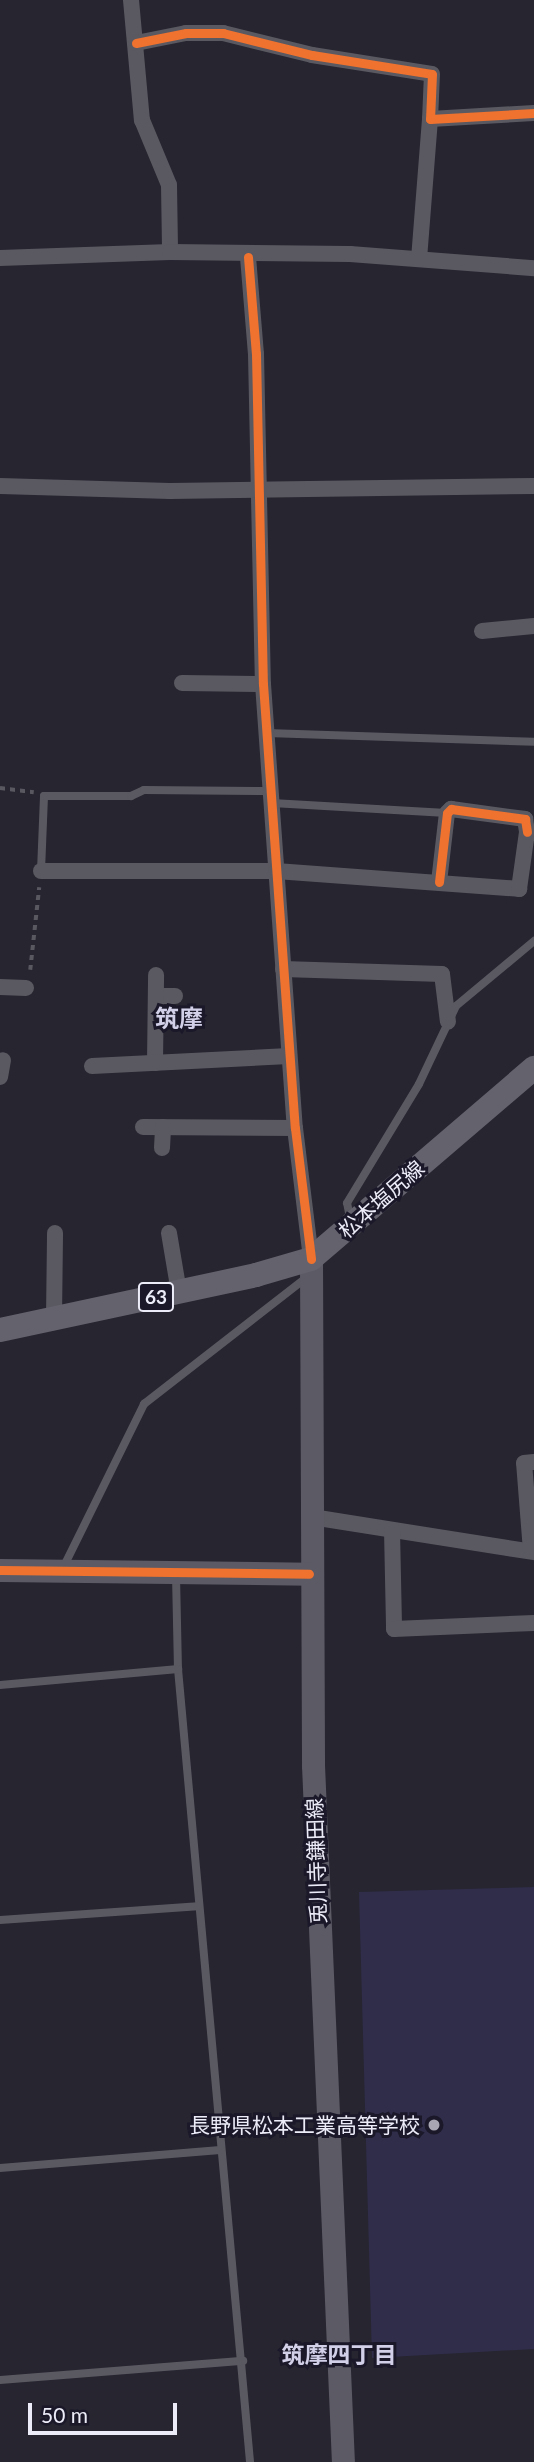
<!DOCTYPE html>
<html>
<head>
<meta charset="utf-8">
<style>
	body { margin:0 }
	#map { position:relative; width:534px; height:2462px; overflow:hidden; background:#262530; font-family:Lato,"Noto Sans JP",sans-serif }
	div>[style] { position:absolute }
	[style*='--x'] { left:calc(var(--x)*1px); top:calc(var(--y)*1px); width:calc(var(--w)*1px); rotate:calc(var(--a)*1deg) }
	.green>* { inset:0; background:#302d4a }
	.path>* { height:3.5px; margin-top:-1.75px; transform-origin:0; background:repeating-linear-gradient(90deg,#595860 0 5px,transparent 0 10px) }
	.lane>* { height:8px; margin:-4px; padding:0 4px; transform-origin:4px; border-radius:4px; background:#5a5961 }
	.street>* { height:16px; margin:-8px; padding:0 8px; transform-origin:8px; border-radius:8px; background:#5a5961 }
	.secondary>* { height:23px; margin:-11.5px; padding:0 11.5px; transform-origin:11.5px; border-radius:11.5px; background:#5c5b65 }
	.primary>* { height:24px; margin:-12px; padding:0 12px; transform-origin:12px; border-radius:12px; background:#64636d }
	.cycleway>* { height:9px; margin:-4.5px; padding:0 4.5px; transform-origin:4.5px; border-radius:4.5px; background:#ef722f }
	.dots>* { width:19px; height:19px; translate:-50% -50%; box-sizing:border-box; border:4px solid #1a1829; border-radius:50% }
	span { translate:-50% -50%; white-space:nowrap; text-align:center; line-height:1.15; -webkit-text-stroke:6px #1a1829; paint-order:stroke }
	.shield-label span { padding:2px 5px; background:#1a1829; border:2px solid; border-radius:5px; -webkit-text-stroke-width:0 }
	.shield-label { font-size:19px; color:#ecebf8; font-weight:700 }
	.street-label { font-size:21px; color:#ecebf8 }
	.poi-label { font-size:21px; color:#ecebf8 }
	.right { translate:-100% -50%; text-align:right }
	.neighbourhood-label { font-size:23px; color:#d2d0e9; font-weight:700 }
	.quarter-label { font-size:24px; color:#d2d0e9; font-weight:700 }
	.scale { position:absolute; left:28px; top:2403px; width:149px; height:32px; box-sizing:border-box; border:4px solid #ecebf8; border-top:0; padding-left:9px; font-size:21px; line-height:24px; white-space:nowrap; color:#ecebf8; -webkit-text-stroke:5px #1a1829; paint-order:stroke }
</style>
</head>
<body>
<div id="map">
	<div class="green">
		<i style="clip-path:polygon(534px 1887px,534px 2349px,372px 2358px,359px 1892px)"></i>
	</div>
	<div class="path">
		<i style="--x:0;--y:788;--w:34;--a:7"></i>
		<i style="--x:30;--y:970;--w:83;--a:-83.8"></i>
	</div>
	<div class="lane">
		<i style="--x:267;--y:733;--w:267;--a:1.9"></i>
		<i style="--x:272;--y:803;--w:175;--a:3.3"></i>
		<i style="--x:41;--y:871;--w:75;--a:-87.7"></i>
		<i style="--x:44;--y:796;--w:87;--a:0"></i>
		<i style="--x:131;--y:796;--w:14;--a:-25"></i>
		<i style="--x:144;--y:790;--w:127;--a:0.5"></i>
		<i style="--x:350;--y:1218;--w:15;--a:-101"></i>
		<i style="--x:347;--y:1203;--w:139;--a:-58.8"></i>
		<i style="--x:419;--y:1084;--w:86;--a:-64.6"></i>
		<i style="--x:456;--y:1006;--w:102;--a:-39.8"></i>
		<i style="--x:64;--y:1566;--w:181;--a:-63.7"></i>
		<i style="--x:144;--y:1404;--w:205;--a:-37.9"></i>
		<i style="--x:176;--y:1575;--w:94;--a:88.8"></i>
		<i style="--x:178;--y:1669;--w:796;--a:84.81"></i>
		<i style="--x:0;--y:1685;--w:179;--a:-5.1"></i>
		<i style="--x:0;--y:1920;--w:198;--a:-4"></i>
		<i style="--x:0;--y:2168;--w:221;--a:-4.7"></i>
		<i style="--x:0;--y:2380;--w:244;--a:-4.5"></i>
	</div>
	<div class="street">
		<i style="--x:131;--y:0;--w:121;--a:84.8"></i>
		<i style="--x:142;--y:120;--w:70;--a:67.4"></i>
		<i style="--x:169;--y:185;--w:67;--a:89.1"></i>
		<i style="--x:136;--y:43;--w:51;--a:-11.3"></i>
		<i style="--x:186;--y:33;--w:37;--a:0"></i>
		<i style="--x:223;--y:33;--w:92;--a:13.9"></i>
		<i style="--x:312;--y:55;--w:121;--a:9"></i>
		<i style="--x:432;--y:74;--w:45;--a:92.5"></i>
		<i style="--x:430;--y:119;--w:104;--a:-3.3"></i>
		<i style="--x:248;--y:257;--w:97;--a:85.3"></i>
		<i style="--x:256;--y:354;--w:330;--a:88.8"></i>
		<i style="--x:263;--y:684;--w:445;--a:85.9"></i>
		<i style="--x:295;--y:1128;--w:132;--a:83"></i>
		<i style="--x:0;--y:258;--w:170;--a:-2"></i>
		<i style="--x:170;--y:252;--w:180;--a:0.6"></i>
		<i style="--x:350;--y:254;--w:185;--a:4.4"></i>
		<i style="--x:419;--y:259;--w:140;--a:-85.5"></i>
		<i style="--x:0;--y:486;--w:170;--a:1.7"></i>
		<i style="--x:170;--y:491;--w:364;--a:-0.8"></i>
		<i style="--x:482;--y:631;--w:52;--a:-5.5"></i>
		<i style="--x:182;--y:683;--w:81;--a:0.7"></i>
		<i style="--x:41;--y:871;--w:235;--a:0"></i>
		<i style="--x:276;--y:871;--w:244;--a:4.2"></i>
		<i style="--x:519;--y:889;--w:58;--a:-82"></i>
		<i style="--x:527;--y:832;--w:7;--a:8"></i>
		<i style="--x:439;--y:882;--w:69;--a:-83.4"></i>
		<i style="--x:447;--y:813;--w:6;--a:-45"></i>
		<i style="--x:451;--y:809;--w:75;--a:7.7"></i>
		<i style="--x:525;--y:819;--w:13;--a:81"></i>
		<i style="--x:283;--y:969;--w:159;--a:1.8"></i>
		<i style="--x:442;--y:974;--w:48;--a:82.9"></i>
		<i style="--x:0;--y:987;--w:26;--a:2"></i>
		<i style="--x:156;--y:996;--w:19;--a:0"></i>
		<i style="--x:155;--y:1063;--w:88;--a:-89.3"></i>
		<i style="--x:92;--y:1066;--w:197;--a:-2.9"></i>
		<i style="--x:0;--y:1077;--w:17;--a:-80"></i>
		<i style="--x:143;--y:1127;--w:152;--a:0.4"></i>
		<i style="--x:162;--y:1148;--w:21;--a:-87"></i>
		<i style="--x:169;--y:1233;--w:60;--a:80.4"></i>
		<i style="--x:54;--y:1318;--w:85;--a:-89.3"></i>
		<i style="--x:312;--y:1517;--w:225;--a:9"></i>
		<i style="--x:392;--y:1530;--w:99;--a:88.8"></i>
		<i style="--x:394;--y:1629;--w:140;--a:-2.5"></i>
		<i style="--x:531;--y:1551;--w:88;--a:-94.5"></i>
		<i style="--x:524;--y:1463;--w:10;--a:-6"></i>
	</div>
	<div class="secondary">
		<i style="--x:311;--y:1259;--w:506;--a:89.77"></i>
		<i style="--x:313;--y:1765;--w:698;--a:87.54"></i>
		<i style="--x:0;--y:1570;--w:309;--a:0.7"></i>
	</div>
	<div class="primary">
		<i style="--x:0;--y:1330;--w:262;--a:-12.1"></i>
		<i style="--x:256;--y:1275;--w:57;--a:-16.2"></i>
		<i style="--x:311;--y:1259;--w:294;--a:-40.6"></i>
	</div>
	<div class="cycleway">
		<i style="--x:136;--y:43;--w:51;--a:-11.3"></i>
		<i style="--x:186;--y:33;--w:37;--a:0"></i>
		<i style="--x:223;--y:33;--w:92;--a:13.9"></i>
		<i style="--x:312;--y:55;--w:121;--a:9"></i>
		<i style="--x:432;--y:74;--w:45;--a:92.5"></i>
		<i style="--x:430;--y:119;--w:104;--a:-3.3"></i>
		<i style="--x:248;--y:257;--w:97;--a:85.3"></i>
		<i style="--x:256;--y:354;--w:330;--a:88.8"></i>
		<i style="--x:263;--y:684;--w:445;--a:85.9"></i>
		<i style="--x:295;--y:1128;--w:132;--a:83"></i>
		<i style="--x:439;--y:882;--w:69;--a:-83.4"></i>
		<i style="--x:447;--y:813;--w:6;--a:-45"></i>
		<i style="--x:451;--y:809;--w:75;--a:7.7"></i>
		<i style="--x:525;--y:819;--w:13;--a:81"></i>
		<i style="--x:0;--y:1570;--w:309;--a:0.7"></i>
	</div>
	<div class="dots">
		<i style="left:434px;top:2125px;background:#a7a6b2"></i>
	</div>
	<div class="shield-label">
		<span style="left:156px;top:1297px">63</span>
	</div>
	<div class="street-label">
		<span style="left:381px;top:1199px;rotate:-41deg">松本塩尻線</span>
		<span style="left:316px;top:1861px;rotate:-92deg">兎川寺鎌田線</span>
	</div>
	<div class="poi-label">
		<span class="right" style="left:420px;top:2125px">長野県松本工業高等学校</span>
	</div>
	<div class="neighbourhood-label">
		<span style="left:339px;top:2354px">筑摩四丁目</span>
	</div>
	<div class="quarter-label">
		<span style="left:179px;top:1018px">筑摩</span>
	</div>
	<div class="scale">50 m</div>
</div>
</body>
</html>
